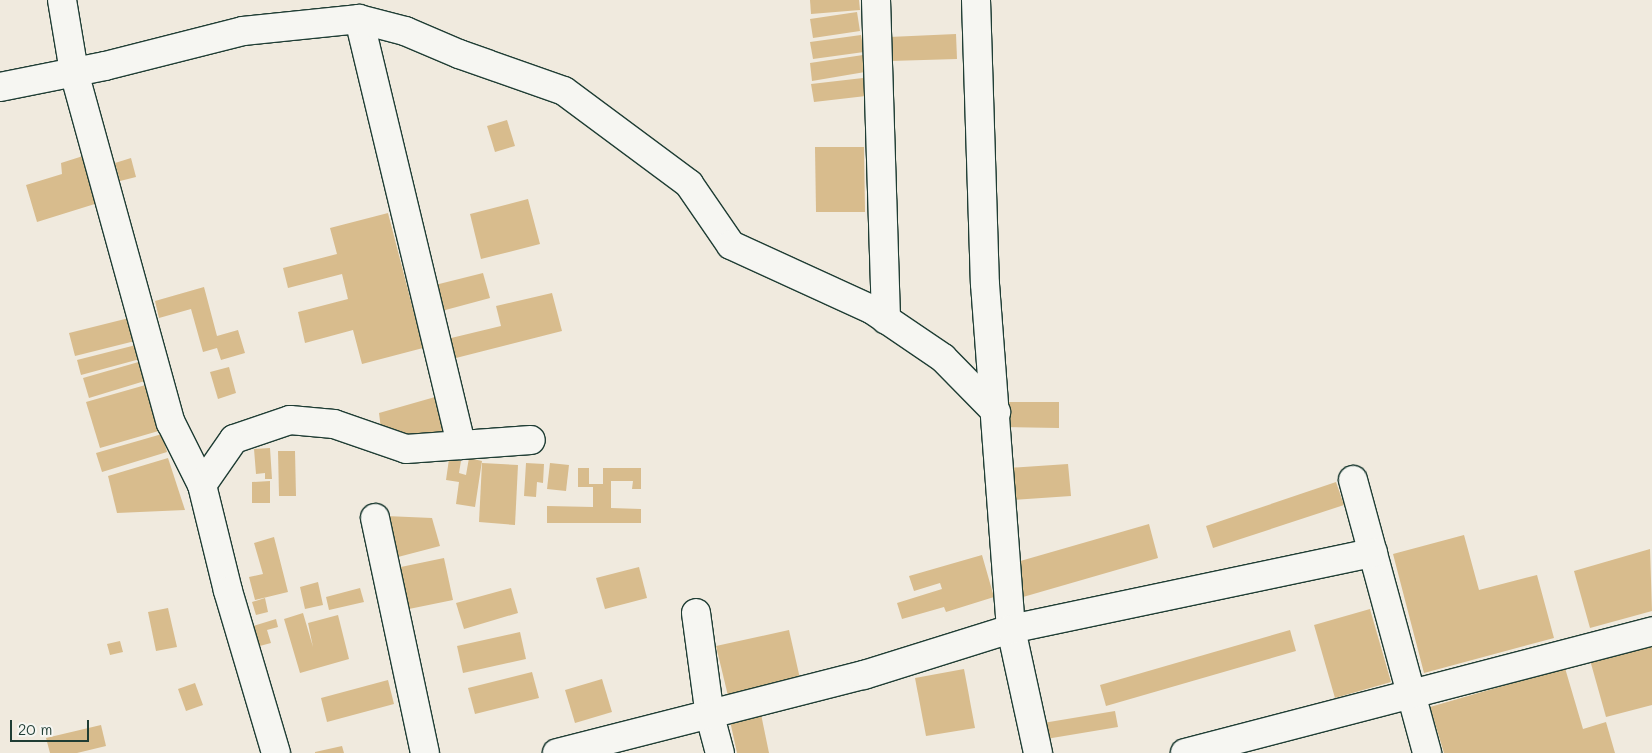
<!DOCTYPE html>
<html>
<head>
<meta charset="utf-8">
<style>
	body { margin:0 }
	#map { position:relative; width:1652px; height:753px; overflow:hidden; background:#f0eade; font-family:Mali,sans-serif }
	div>[style] { position:absolute }
	[style*='--x'] { left:calc(var(--x)*1px); top:calc(var(--y)*1px); width:calc(var(--w)*1px); rotate:calc(var(--a)*1deg) }
	.building>* { inset:0; background:#d8bc8d }
	.roads { filter:drop-shadow(1px 0 #1f3d34) drop-shadow(-1px 0 #1f3d34) drop-shadow(0 1px #1f3d34) drop-shadow(0 -1px #1f3d34) }
	.minor>* { height:28px; margin:-14px; padding:0 14px; transform-origin:14px; border-radius:14px; background:#f6f6f2 }
	span { translate:-50% -50%; white-space:nowrap; text-align:center; line-height:1.15; -webkit-text-stroke:4.5px #f6f6f2; paint-order:stroke }
	.scale { position:absolute; left:10px; top:720px; width:79px; height:22px; box-sizing:border-box; border:2px solid #1f3d34; border-top:0; padding-left:6px; font-size:15px; line-height:18px; white-space:nowrap; color:#1f3d34; -webkit-text-stroke:4px #f6f6f2; paint-order:stroke }
</style>
</head>
<body>
<div id="map">
	<div class="building">
		<i style="clip-path:polygon(810px 0,859px 0,860px 10px,811px 14px)"></i>
		<i style="clip-path:polygon(857px 12px,860px 31px,813px 38px,810px 19px)"></i>
		<i style="clip-path:polygon(956px 34px,957px 59px,890px 61px,889px 37px)"></i>
		<i style="clip-path:polygon(861px 35px,864px 52px,813px 59px,810px 42px)"></i>
		<i style="clip-path:polygon(863px 55px,865px 72px,812px 81px,810px 63px)"></i>
		<i style="clip-path:polygon(863px 78px,866px 96px,814px 102px,811px 84px)"></i>
		<i style="clip-path:polygon(507px 120px,515px 146px,495px 152px,487px 126px)"></i>
		<i style="clip-path:polygon(815px 147px,864px 147px,865px 212px,816px 212px)"></i>
		<i style="clip-path:polygon(83px 156px,98px 203px,37px 222px,26px 185px,62px 174px,61px 163px)"></i>
		<i style="clip-path:polygon(131px 158px,136px 177px,120px 181px,115px 163px)"></i>
		<i style="clip-path:polygon(528px 199px,540px 244px,481px 259px,470px 214px)"></i>
		<i style="clip-path:polygon(388px 213px,423px 348px,362px 364px,353px 330px,305px 343px,298px 312px,348px 299px,342px 274px,288px 288px,283px 268px,337px 254px,330px 228px)"></i>
		<i style="clip-path:polygon(483px 273px,490px 298px,438px 312px,431px 286px)"></i>
		<i style="clip-path:polygon(204px 287px,217px 336px,238px 330px,245px 353px,221px 360px,217px 348px,203px 352px,191px 309px,159px 318px,155px 301px)"></i>
		<i style="clip-path:polygon(552px 293px,562px 331px,452px 359px,447px 339px,501px 326px,496px 306px)"></i>
		<i style="clip-path:polygon(129px 318px,135px 341px,75px 356px,69px 333px)"></i>
		<i style="clip-path:polygon(136px 345px,140px 359px,81px 375px,77px 360px)"></i>
		<i style="clip-path:polygon(142px 361px,148px 380px,89px 398px,83px 378px)"></i>
		<i style="clip-path:polygon(229px 367px,236px 393px,218px 399px,210px 372px)"></i>
		<i style="clip-path:polygon(149px 384px,162px 430px,100px 448px,86px 402px)"></i>
		<i style="clip-path:polygon(435px 397px,445px 433px,382px 437px,379px 413px)"></i>
		<i style="clip-path:polygon(1003px 402px,1059px 402px,1059px 428px,1003px 427px)"></i>
		<i style="clip-path:polygon(162px 434px,167px 452px,102px 472px,96px 453px)"></i>
		<i style="clip-path:polygon(270px 448px,272px 479px,265px 479px,265px 473px,256px 474px,254px 449px)"></i>
		<i style="clip-path:polygon(278px 451px,295px 451px,296px 496px,279px 496px)"></i>
		<i style="clip-path:polygon(168px 458px,185px 510px,117px 513px,108px 476px)"></i>
		<i style="clip-path:polygon(469px 458px,482px 461px,475px 507px,456px 504px,459px 482px,446px 480px,449px 459px,461px 461px,459px 473px,466px 475px)"></i>
		<i style="clip-path:polygon(482px 463px,518px 465px,515px 525px,479px 522px)"></i>
		<i style="clip-path:polygon(526px 463px,544px 464px,543px 483px,537px 482px,536px 497px,524px 496px)"></i>
		<i style="clip-path:polygon(550px 463px,569px 465px,566px 491px,547px 489px)"></i>
		<i style="clip-path:polygon(1068px 464px,1071px 496px,1011px 500px,1008px 468px)"></i>
		<i style="clip-path:polygon(578px 468px,589px 468px,589px 484px,603px 484px,603px 468px,641px 468px,641px 489px,632px 489px,633px 481px,611px 481px,611px 508px,641px 509px,641px 523px,547px 523px,547px 506px,593px 507px,593px 487px,578px 487px)"></i>
		<i style="clip-path:polygon(270px 481px,270px 503px,252px 503px,252px 482px)"></i>
		<i style="clip-path:polygon(1336px 482px,1344px 505px,1213px 548px,1206px 526px)"></i>
		<i style="clip-path:polygon(386px 516px,432px 518px,440px 546px,398px 557px)"></i>
		<i style="clip-path:polygon(1149px 524px,1158px 558px,1023px 597px,1013px 563px)"></i>
		<i style="clip-path:polygon(1464px 535px,1479px 590px,1537px 575px,1554px 638px,1424px 673px,1393px 554px)"></i>
		<i style="clip-path:polygon(274px 537px,288px 592px,255px 600px,249px 577px,263px 574px,254px 543px)"></i>
		<i style="clip-path:polygon(1650px 549px,1652px 611px,1590px 628px,1574px 571px)"></i>
		<i style="clip-path:polygon(982px 555px,994px 597px,946px 612px,944px 607px,902px 619px,897px 603px,942px 589px,940px 583px,914px 591px,909px 576px)"></i>
		<i style="clip-path:polygon(444px 558px,453px 600px,404px 610px,396px 568px)"></i>
		<i style="clip-path:polygon(639px 567px,647px 598px,605px 609px,596px 578px)"></i>
		<i style="clip-path:polygon(318px 582px,323px 605px,305px 609px,300px 587px)"></i>
		<i style="clip-path:polygon(360px 588px,364px 602px,329px 610px,326px 597px)"></i>
		<i style="clip-path:polygon(511px 588px,518px 613px,464px 629px,456px 603px)"></i>
		<i style="clip-path:polygon(265px 598px,268px 612px,256px 615px,252px 602px)"></i>
		<i style="clip-path:polygon(168px 608px,177px 647px,156px 651px,148px 612px)"></i>
		<i style="clip-path:polygon(1370px 609px,1391px 682px,1335px 698px,1314px 625px)"></i>
		<i style="clip-path:polygon(303px 613px,313px 647px,308px 623px,338px 615px,349px 659px,300px 673px,284px 619px)"></i>
		<i style="clip-path:polygon(276px 619px,278px 627px,267px 630px,271px 643px,256px 647px,250px 627px)"></i>
		<i style="clip-path:polygon(789px 630px,801px 683px,729px 700px,716px 646px)"></i>
		<i style="clip-path:polygon(1290px 630px,1296px 651px,1106px 706px,1100px 685px)"></i>
		<i style="clip-path:polygon(520px 632px,526px 659px,463px 673px,457px 646px)"></i>
		<i style="clip-path:polygon(120px 641px,123px 652px,110px 655px,107px 644px)"></i>
		<i style="clip-path:polygon(1652px 643px,1652px 705px,1606px 717px,1590px 660px)"></i>
		<i style="clip-path:polygon(1565px 668px,1583px 729px,1606px 722px,1615px 753px,1444px 753px,1430px 707px)"></i>
		<i style="clip-path:polygon(964px 669px,975px 728px,926px 736px,915px 678px)"></i>
		<i style="clip-path:polygon(532px 672px,539px 698px,475px 714px,468px 688px)"></i>
		<i style="clip-path:polygon(602px 679px,612px 712px,575px 723px,565px 690px)"></i>
		<i style="clip-path:polygon(388px 680px,394px 704px,327px 722px,321px 698px)"></i>
		<i style="clip-path:polygon(195px 683px,203px 705px,186px 711px,178px 689px)"></i>
		<i style="clip-path:polygon(1115px 711px,1118px 727px,1046px 739px,1043px 723px)"></i>
		<i style="clip-path:polygon(761px 714px,769px 753px,737px 753px,730px 721px)"></i>
		<i style="clip-path:polygon(101px 725px,106px 746px,77px 753px,50px 753px,46px 738px)"></i>
		<i style="clip-path:polygon(342px 746px,344px 753px,315px 753px,315px 752px)"></i>
	</div>
	<div class="roads">
		<div class="minor">
			<i style="--x:62;--y:0;--w:73;--a:80.5"></i>
			<i style="--x:74;--y:72;--w:364;--a:74.6"></i>
			<i style="--x:171;--y:423;--w:69;--a:63.4"></i>
			<i style="--x:202;--y:485;--w:109;--a:76.2"></i>
			<i style="--x:228;--y:591;--w:169;--a:73.5"></i>
			<i style="--x:876;--y:0;--w:320;--a:88.2"></i>
			<i style="--x:976;--y:0;--w:284;--a:88.2"></i>
			<i style="--x:985;--y:284;--w:346;--a:85.7"></i>
			<i style="--x:1011;--y:629;--w:127;--a:77.7"></i>
			<i style="--x:359;--y:19;--w:438;--a:76.5"></i>
			<i style="--x:0;--y:87;--w:107;--a:-11.3"></i>
			<i style="--x:105;--y:66;--w:142;--a:-14.2"></i>
			<i style="--x:243;--y:31;--w:117;--a:-5.9"></i>
			<i style="--x:359;--y:19;--w:48;--a:14.6"></i>
			<i style="--x:405;--y:31;--w:59;--a:23.1"></i>
			<i style="--x:459;--y:54;--w:111;--a:19.4"></i>
			<i style="--x:564;--y:91;--w:156;--a:36.6"></i>
			<i style="--x:689;--y:184;--w:74;--a:55.5"></i>
			<i style="--x:731;--y:245;--w:154;--a:24.6"></i>
			<i style="--x:871;--y:309;--w:87;--a:34.2"></i>
			<i style="--x:943;--y:358;--w:76;--a:45.5"></i>
			<i style="--x:1353;--y:480;--w:283;--a:74.8"></i>
			<i style="--x:202;--y:485;--w:56;--a:-55.2"></i>
			<i style="--x:234;--y:439;--w:59;--a:-18.7"></i>
			<i style="--x:290;--y:420;--w:44;--a:5.2"></i>
			<i style="--x:334;--y:424;--w:76;--a:19.1"></i>
			<i style="--x:406;--y:449;--w:125;--a:-4.1"></i>
			<i style="--x:375;--y:518;--w:240;--a:78"></i>
			<i style="--x:696;--y:613;--w:104;--a:82.3"></i>
			<i style="--x:710;--y:716;--w:38;--a:75"></i>
			<i style="--x:557;--y:753;--w:317;--a:-14.3"></i>
			<i style="--x:864;--y:675;--w:154;--a:-17.4"></i>
			<i style="--x:1011;--y:629;--w:370;--a:-11.9"></i>
			<i style="--x:1185;--y:753;--w:483;--a:-14.6"></i>
		</div>
	</div>
	<div class="scale">20 m</div>
</div>
</body>
</html>
